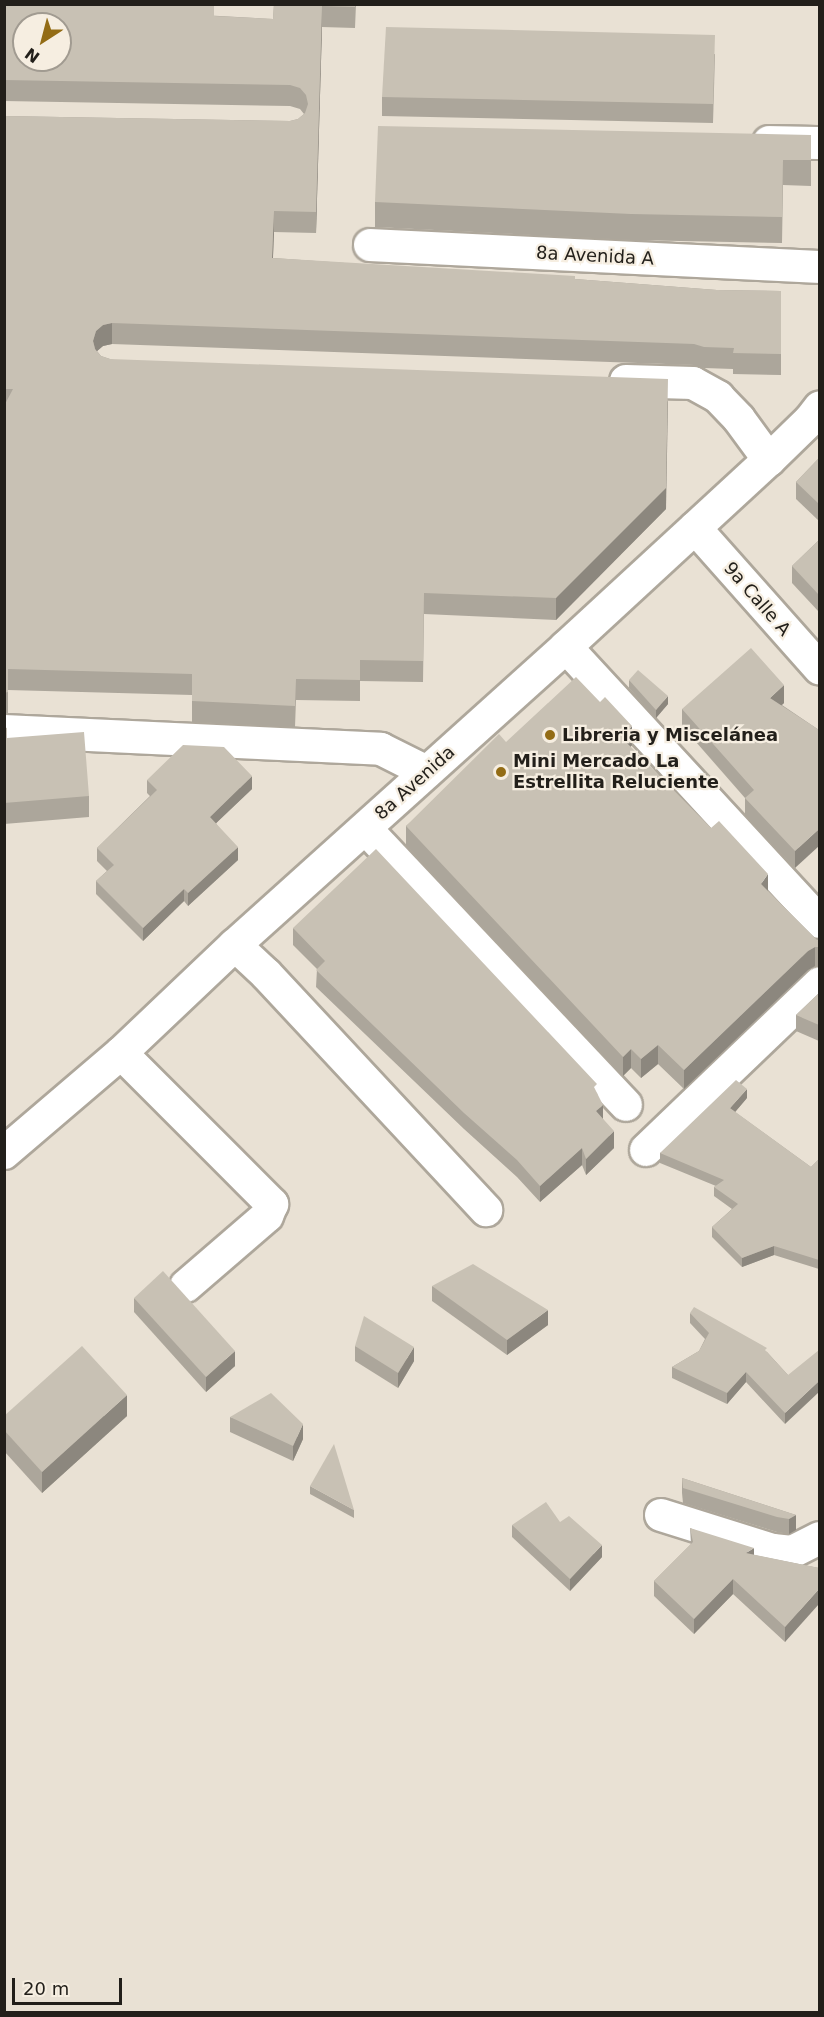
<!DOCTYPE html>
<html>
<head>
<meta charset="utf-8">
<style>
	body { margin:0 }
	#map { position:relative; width:824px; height:2017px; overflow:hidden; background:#e9e1d4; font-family:"DejaVu Sans",sans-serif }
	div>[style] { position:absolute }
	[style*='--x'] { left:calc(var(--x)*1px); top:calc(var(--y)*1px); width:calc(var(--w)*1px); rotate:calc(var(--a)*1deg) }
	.roads { filter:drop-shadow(2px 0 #aea79b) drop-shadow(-2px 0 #aea79b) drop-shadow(0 2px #aea79b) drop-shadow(0 -2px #aea79b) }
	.street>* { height:32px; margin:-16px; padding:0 16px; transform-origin:16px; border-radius:16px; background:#fff }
	.wall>* { inset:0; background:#aca69b }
	.shaded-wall>* { inset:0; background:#8c877e }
	.building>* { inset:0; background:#c8c1b4 }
	.dots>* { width:16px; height:16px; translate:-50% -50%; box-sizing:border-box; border:3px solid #f6eee1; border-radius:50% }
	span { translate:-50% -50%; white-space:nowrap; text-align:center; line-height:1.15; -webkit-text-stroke:4.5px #f6eee1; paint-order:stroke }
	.street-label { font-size:18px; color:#221f1a }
	.poi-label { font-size:18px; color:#221f1a; font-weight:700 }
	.left { translate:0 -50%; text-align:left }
	.frame { position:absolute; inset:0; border:6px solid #221f1a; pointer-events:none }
	.north { position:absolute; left:12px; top:12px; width:60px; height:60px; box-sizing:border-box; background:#f6eee1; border:2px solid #a19b91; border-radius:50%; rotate:216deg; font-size:16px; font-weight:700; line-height:24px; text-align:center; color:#221f1a }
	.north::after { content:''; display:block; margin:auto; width:21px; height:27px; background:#936c15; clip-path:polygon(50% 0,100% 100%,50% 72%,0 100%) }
	.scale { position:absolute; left:12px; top:1978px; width:110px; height:27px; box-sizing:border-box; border:3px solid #221f1a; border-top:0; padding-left:8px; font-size:18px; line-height:21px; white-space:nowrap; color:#221f1a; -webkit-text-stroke:4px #f6eee1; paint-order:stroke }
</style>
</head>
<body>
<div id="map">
	<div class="roads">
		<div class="street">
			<i style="--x:769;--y:142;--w:51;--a:1.1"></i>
			<i style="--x:370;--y:245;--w:451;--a:2.8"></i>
			<i style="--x:626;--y:381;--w:67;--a:1.7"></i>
			<i style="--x:693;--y:383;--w:29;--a:29"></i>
			<i style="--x:718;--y:397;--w:30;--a:46"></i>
			<i style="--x:739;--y:419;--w:51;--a:53.8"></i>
			<i style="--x:695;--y:528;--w:188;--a:48.4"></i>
			<i style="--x:566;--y:647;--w:374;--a:47.3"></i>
			<i style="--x:4;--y:731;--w:377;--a:2.7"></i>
			<i style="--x:381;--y:749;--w:51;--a:26.6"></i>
			<i style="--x:366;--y:829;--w:379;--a:46.7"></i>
			<i style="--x:235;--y:945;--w:42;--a:43.1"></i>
			<i style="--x:266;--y:974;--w:323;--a:47"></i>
			<i style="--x:121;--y:1053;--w:214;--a:45"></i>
			<i style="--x:272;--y:1204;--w:13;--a:113"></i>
			<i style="--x:267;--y:1216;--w:107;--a:139.2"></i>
			<i style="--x:646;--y:1150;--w:241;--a:-43.8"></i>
			<i style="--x:4;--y:1153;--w:154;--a:-40.5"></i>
			<i style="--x:121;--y:1053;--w:157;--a:-43.5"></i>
			<i style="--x:235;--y:945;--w:445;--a:-42"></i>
			<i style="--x:566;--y:647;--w:276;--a:-42.7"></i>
			<i style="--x:769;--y:460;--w:57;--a:-44.3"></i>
			<i style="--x:810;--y:420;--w:16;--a:-52"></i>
			<i style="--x:661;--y:1515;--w:117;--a:17.4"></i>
			<i style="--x:773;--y:1550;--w:19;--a:6"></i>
			<i style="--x:792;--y:1552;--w:31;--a:-27"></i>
		</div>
	</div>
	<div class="wall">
		<i style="clip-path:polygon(4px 4px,273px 19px,274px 4px,356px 4px,355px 28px,322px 27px,316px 233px,274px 232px,273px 258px,575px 279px,717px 290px,781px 291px,781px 375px,733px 374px,733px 369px,704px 368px,694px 365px,112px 344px,103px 346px,97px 351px,101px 356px,110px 359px,666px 509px,556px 620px,424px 614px,423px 682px,360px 681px,360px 701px,296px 700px,295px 727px,192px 722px,192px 695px,8px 690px,8px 713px,4px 714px,4px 116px,290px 121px,298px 119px,304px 114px,300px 109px,290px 106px,4px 101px)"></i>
		<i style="clip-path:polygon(715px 54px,713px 123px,382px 116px,382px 97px)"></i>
		<i style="clip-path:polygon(811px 135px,811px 186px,783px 185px,782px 243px,631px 240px,375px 227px,375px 202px)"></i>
		<i style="clip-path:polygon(819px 458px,819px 521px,796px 499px,796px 482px)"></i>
		<i style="clip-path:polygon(819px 540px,819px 612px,792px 583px,792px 566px)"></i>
		<i style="clip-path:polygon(629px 680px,668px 704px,656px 718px,629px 688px)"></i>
		<i style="clip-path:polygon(784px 703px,782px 705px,819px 730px,795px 868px,745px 815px,745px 798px,682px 726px,682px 709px)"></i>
		<i style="clip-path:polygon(4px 727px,7px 738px,89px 796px,89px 817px,4px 824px)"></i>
		<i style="clip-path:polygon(506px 742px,632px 745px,630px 747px,768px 891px,819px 942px,819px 966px,815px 966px,808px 970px,684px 1089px,658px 1064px,641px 1078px,631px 1068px,623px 1076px,406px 845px,406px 826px)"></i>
		<i style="clip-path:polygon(147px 780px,252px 789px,216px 823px,238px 860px,188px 906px,184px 901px,143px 941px,96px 894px,96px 881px,107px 871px,97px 861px,97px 848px,150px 796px,147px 793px)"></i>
		<i style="clip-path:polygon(293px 928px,597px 1093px,603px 1119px,614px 1148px,586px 1175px,582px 1165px,540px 1202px,517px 1177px,464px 1129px,316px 987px,317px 969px,293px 945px)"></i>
		<i style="clip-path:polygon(819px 993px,819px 1041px,796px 1031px,796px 1015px)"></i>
		<i style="clip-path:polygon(747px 1098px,735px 1112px,811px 1167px,819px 1159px,819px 1269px,774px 1255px,742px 1267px,712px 1237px,712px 1227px,732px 1209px,714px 1196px,714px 1187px,716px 1186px,660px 1163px,660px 1153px)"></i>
		<i style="clip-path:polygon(432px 1286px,548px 1325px,507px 1355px,432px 1301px)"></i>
		<i style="clip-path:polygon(134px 1298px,235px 1366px,206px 1392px,134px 1312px)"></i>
		<i style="clip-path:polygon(690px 1313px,767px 1352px,788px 1375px,785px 1424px,746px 1382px,727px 1404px,672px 1378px,672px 1367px,699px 1351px,705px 1339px,690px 1323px)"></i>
		<i style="clip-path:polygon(355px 1346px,414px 1361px,398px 1388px,355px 1361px)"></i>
		<i style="clip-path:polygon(4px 1416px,127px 1416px,42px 1493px,4px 1451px)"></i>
		<i style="clip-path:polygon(230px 1417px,303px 1439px,293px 1461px,230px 1432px)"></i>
		<i style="clip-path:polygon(682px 1478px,796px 1515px,796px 1530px,789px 1534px,777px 1532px,683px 1503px,682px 1493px)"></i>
		<i style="clip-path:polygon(310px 1486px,354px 1510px,354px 1518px,310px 1494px)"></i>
		<i style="clip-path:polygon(512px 1525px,602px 1557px,570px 1591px,512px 1537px)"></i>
		<i style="clip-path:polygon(690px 1528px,754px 1555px,819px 1568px,785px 1642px,733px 1594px,694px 1634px,654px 1596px,654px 1581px,691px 1544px)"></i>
	</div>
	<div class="shaded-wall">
		<i style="clip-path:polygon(322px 6px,322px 27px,316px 233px,316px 212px)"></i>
		<i style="clip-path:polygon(274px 211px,274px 232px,272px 279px,272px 258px)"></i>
		<i style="clip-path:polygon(112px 323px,112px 344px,103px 346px,96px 352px,93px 341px,96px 331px,103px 325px)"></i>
		<i style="clip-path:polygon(668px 400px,666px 509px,556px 620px,556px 598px)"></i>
		<i style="clip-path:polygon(784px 685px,784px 703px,770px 715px,770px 698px)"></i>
		<i style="clip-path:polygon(668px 696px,668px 704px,656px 718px,656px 710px)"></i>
		<i style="clip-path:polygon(632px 726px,632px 745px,622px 757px,622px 738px)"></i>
		<i style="clip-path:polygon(252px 776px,252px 789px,210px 829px,210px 817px)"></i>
		<i style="clip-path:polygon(819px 829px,819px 846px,795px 868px,795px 851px)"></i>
		<i style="clip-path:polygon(238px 847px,238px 860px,188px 906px,188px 893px)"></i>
		<i style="clip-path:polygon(768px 874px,768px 893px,761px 884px)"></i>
		<i style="clip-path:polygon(184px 889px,184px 901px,143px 941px,143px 928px)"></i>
		<i style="clip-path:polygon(815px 947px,815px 966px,808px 970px,684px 1089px,684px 1070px,808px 951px)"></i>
		<i style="clip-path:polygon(658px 1045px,658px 1064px,641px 1078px,641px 1059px)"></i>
		<i style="clip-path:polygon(631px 1049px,631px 1068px,623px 1076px,623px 1057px)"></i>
		<i style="clip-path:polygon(747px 1089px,747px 1098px,730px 1118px,730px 1108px)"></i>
		<i style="clip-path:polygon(603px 1105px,603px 1122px,596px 1111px)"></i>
		<i style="clip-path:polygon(614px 1131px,614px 1148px,586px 1175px,586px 1159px)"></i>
		<i style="clip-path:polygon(582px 1148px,582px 1165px,540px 1202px,540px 1186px)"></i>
		<i style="clip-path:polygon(774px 1246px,774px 1255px,742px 1267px,742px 1258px)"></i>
		<i style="clip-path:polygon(548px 1310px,548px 1325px,507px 1355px,507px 1340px)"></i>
		<i style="clip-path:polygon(414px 1347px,414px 1361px,398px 1388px,398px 1373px)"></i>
		<i style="clip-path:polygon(235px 1351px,235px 1366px,206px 1392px,206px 1377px)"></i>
		<i style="clip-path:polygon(746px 1372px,746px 1382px,727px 1404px,727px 1393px)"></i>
		<i style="clip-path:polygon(819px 1381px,819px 1392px,785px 1424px,785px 1413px)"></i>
		<i style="clip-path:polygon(127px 1395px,127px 1416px,42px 1493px,42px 1472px)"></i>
		<i style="clip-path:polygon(303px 1424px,303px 1439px,293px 1461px,293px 1446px)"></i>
		<i style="clip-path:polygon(796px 1515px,796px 1530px,789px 1534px,789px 1519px)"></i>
		<i style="clip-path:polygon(602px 1545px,602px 1557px,570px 1591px,570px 1579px)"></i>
		<i style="clip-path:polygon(754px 1548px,754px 1563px,746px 1553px)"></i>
		<i style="clip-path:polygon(733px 1579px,733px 1594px,694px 1634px,694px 1619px)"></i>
		<i style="clip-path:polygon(819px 1589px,819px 1604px,785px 1642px,785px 1627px)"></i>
	</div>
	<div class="building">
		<i style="clip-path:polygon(evenodd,4px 4px,214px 4px,214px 16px,273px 19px,274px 4px,355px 4px,355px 7px,322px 6px,316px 212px,274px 211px,272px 258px,575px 276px,575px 279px,717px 290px,781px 291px,781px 354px,733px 353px,734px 348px,704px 347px,694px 344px,112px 323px,103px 325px,96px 331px,93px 341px,95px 349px,101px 356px,110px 359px,668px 379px,666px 488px,556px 598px,424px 593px,423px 661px,360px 660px,360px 680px,296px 679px,295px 706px,192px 701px,192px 674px,8px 669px,8px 692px,4px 693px,4px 406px,13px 389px,4px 389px,4px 116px,290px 121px,298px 119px,305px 113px,308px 104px,306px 95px,300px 88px,290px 85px,4px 80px,4px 4px,24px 24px,60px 24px,60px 60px,24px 60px,24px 24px)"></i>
		<i style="clip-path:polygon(386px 27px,715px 35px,713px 104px,382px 97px)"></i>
		<i style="clip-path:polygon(378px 126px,811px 135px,811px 160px,783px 160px,782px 217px,631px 214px,375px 202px)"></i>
		<i style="clip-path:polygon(819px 458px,819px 504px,796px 482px)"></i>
		<i style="clip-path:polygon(819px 540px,819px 595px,792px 566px)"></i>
		<i style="clip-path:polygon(751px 648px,784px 685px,770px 698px,819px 730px,819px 829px,795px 851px,745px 798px,754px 790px,682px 709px)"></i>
		<i style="clip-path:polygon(638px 670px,668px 696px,656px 710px,629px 680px)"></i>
		<i style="clip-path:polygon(576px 677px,600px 702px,605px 697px,632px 726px,622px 738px,711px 828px,719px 821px,768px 874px,761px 884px,819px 942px,819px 947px,815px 947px,808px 951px,684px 1070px,658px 1045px,641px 1059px,631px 1049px,623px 1057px,406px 826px,499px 734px,506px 742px)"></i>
		<i style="clip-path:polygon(4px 727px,7px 728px,7px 738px,84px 732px,89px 796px,4px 803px)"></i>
		<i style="clip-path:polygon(183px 745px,224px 747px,252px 776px,210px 817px,238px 847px,188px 893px,184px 889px,143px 928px,96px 881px,114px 865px,97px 848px,157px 790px,147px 780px)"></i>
		<i style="clip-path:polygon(376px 849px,597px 1084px,594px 1087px,603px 1105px,596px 1111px,614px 1131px,586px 1159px,582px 1148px,540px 1186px,517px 1160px,464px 1113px,316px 970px,325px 961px,293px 928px)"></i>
		<i style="clip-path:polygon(819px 993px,819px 1025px,796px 1015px)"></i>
		<i style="clip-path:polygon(736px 1080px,747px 1089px,730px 1108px,811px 1167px,819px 1159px,819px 1260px,774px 1246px,742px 1258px,712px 1227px,738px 1204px,714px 1187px,724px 1180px,660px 1153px)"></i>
		<i style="clip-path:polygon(473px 1264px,548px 1310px,507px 1340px,432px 1286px)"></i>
		<i style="clip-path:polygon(163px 1271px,235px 1351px,206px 1377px,134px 1298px)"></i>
		<i style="clip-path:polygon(694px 1307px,767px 1348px,765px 1350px,788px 1375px,819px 1350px,819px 1381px,785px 1413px,746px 1372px,727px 1393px,672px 1367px,699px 1351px,709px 1333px,690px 1313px)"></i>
		<i style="clip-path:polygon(364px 1316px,414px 1347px,398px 1373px,355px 1346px)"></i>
		<i style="clip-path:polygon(82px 1346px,127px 1395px,42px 1472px,4px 1430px,4px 1416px)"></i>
		<i style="clip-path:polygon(271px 1393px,303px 1424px,293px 1446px,230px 1417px)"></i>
		<i style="clip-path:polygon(334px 1444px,354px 1510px,310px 1486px)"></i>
		<i style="clip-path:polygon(682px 1478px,796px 1515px,789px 1519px,777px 1517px,683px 1488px)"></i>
		<i style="clip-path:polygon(546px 1502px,560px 1522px,569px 1516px,602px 1545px,570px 1579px,512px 1525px)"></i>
		<i style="clip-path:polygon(690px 1528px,754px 1548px,746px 1553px,819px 1568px,819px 1589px,785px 1627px,733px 1579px,694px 1619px,654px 1581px,693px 1542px)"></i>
	</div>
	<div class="dots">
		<i style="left:550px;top:735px;background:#936c15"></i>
		<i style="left:501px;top:772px;background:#936c15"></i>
	</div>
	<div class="street-label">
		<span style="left:595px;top:256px;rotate:3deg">8a Avenida A</span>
		<span style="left:757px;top:599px;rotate:49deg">9a Calle A</span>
		<span style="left:415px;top:783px;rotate:-42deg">8a Avenida</span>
	</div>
	<div class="poi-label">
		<span class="left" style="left:562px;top:735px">Libreria y Miscelánea</span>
		<span class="left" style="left:513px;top:772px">Mini Mercado La<br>Estrellita Reluciente</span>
	</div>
	<div class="frame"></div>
	<div class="north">N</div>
	<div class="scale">20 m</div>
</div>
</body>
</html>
